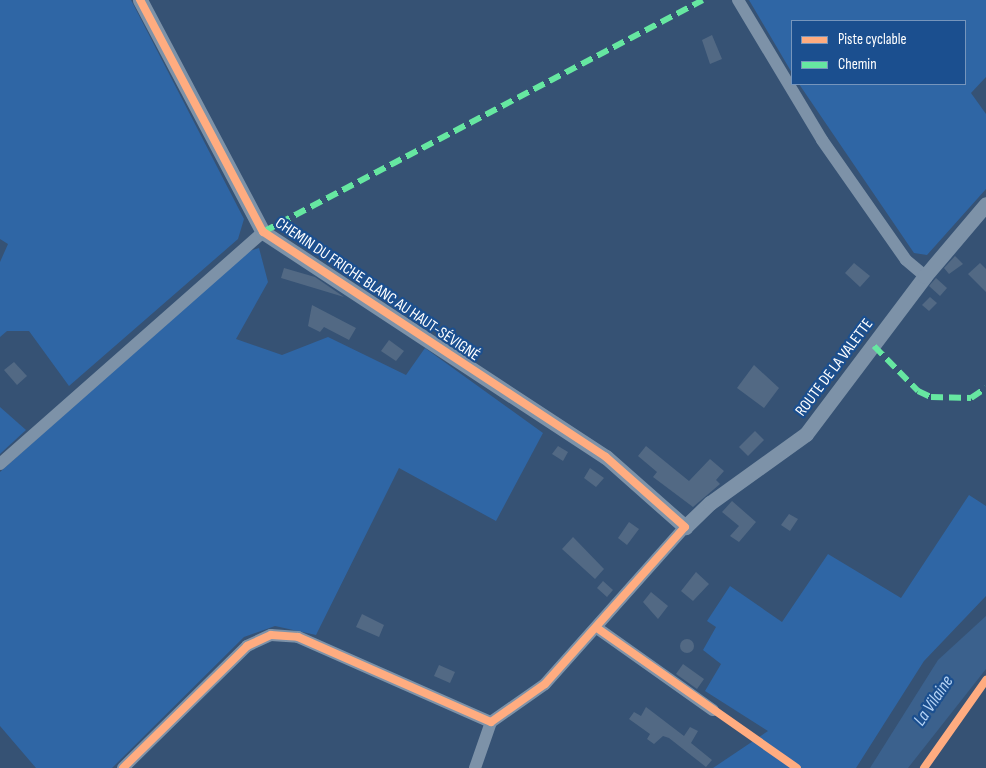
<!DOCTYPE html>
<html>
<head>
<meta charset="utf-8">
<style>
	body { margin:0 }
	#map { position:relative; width:986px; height:768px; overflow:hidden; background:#365274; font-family:"Sofia Sans Condensed",sans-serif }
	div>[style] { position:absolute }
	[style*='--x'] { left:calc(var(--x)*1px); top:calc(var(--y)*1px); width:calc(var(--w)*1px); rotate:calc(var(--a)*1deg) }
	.green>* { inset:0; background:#2f66a5 }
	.water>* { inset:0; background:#3b618d }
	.building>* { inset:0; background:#526984 }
	.round { border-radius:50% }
	.minor>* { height:12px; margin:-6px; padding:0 6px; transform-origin:6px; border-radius:6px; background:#7d92a8 }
	.tertiary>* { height:15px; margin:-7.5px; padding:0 7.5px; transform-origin:7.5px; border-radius:7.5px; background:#7d92a8 }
	.quiet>* { height:6px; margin-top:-3px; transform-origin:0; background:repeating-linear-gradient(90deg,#66e7a1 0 12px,transparent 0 18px) }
	.cycleway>* { height:8px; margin:-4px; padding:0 4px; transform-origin:4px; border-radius:4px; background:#ffac80 }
	span { translate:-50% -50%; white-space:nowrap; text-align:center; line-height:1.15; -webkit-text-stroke:4.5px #1b4f8f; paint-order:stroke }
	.street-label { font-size:16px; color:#fff }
	.water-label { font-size:18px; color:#b5d3f5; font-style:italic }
	.legend { position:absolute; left:791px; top:20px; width:175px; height:65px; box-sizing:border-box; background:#1b4f8f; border:1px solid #7695bc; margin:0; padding:6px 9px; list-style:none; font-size:15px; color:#fff }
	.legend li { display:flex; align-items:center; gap:10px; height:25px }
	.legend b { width:25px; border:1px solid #7695bc }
</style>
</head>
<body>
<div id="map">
	<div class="green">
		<i style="clip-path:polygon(0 0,131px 0,244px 219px,238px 239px,69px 386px,29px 331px,7px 331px,0 337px,0 262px,8px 244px,0 239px)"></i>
		<i style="clip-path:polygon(749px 0,986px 0,986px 77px,971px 93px,986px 114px,986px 189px,927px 255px,914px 253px,799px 84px,965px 84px,965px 21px,792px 21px,792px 73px)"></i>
		<i style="clip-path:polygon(259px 248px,268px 282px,236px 339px,282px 355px,328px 337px,406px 375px,425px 348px,543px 433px,496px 521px,399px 468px,316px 635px,275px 626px,244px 637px,112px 768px,36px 768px,0 726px,0 472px,246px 252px)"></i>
		<i style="clip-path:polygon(0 407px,26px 430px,0 454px)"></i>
		<i style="clip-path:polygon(969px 495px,986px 506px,986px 596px,924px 661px,856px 768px,713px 768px,768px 731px,705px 691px,721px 664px,703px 650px,716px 627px,707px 621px,730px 586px,782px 622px,828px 554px,901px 598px)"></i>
	</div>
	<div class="water">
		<i style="clip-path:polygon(986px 616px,986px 669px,908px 768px,870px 768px,938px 660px)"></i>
	</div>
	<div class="building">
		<i style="clip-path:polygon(712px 35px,722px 59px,710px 64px,702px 40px)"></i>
		<i style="clip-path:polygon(955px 256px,963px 264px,949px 274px,944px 268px)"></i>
		<i style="clip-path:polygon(854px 263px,870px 276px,860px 287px,845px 273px)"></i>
		<i style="clip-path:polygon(980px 263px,986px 269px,986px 292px,968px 274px)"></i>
		<i style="clip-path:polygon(284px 268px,315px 277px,344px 297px,281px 278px)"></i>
		<i style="clip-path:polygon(936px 278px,947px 288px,940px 296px,929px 286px)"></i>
		<i style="clip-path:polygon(930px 297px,937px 303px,929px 311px,922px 305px)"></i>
		<i style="clip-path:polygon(312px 305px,356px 328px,349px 340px,324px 327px,320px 332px,308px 326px)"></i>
		<i style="clip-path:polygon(389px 340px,404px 351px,396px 361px,381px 351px)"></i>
		<i style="clip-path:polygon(14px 362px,27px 376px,17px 385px,4px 370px)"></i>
		<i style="clip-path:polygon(754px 365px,779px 388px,764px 408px,737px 388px)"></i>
		<i style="clip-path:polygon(755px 431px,764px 440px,748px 456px,739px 447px)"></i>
		<i style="clip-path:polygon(558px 446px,568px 452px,563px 461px,552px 454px)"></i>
		<i style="clip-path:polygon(646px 446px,689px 481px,710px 459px,724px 471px,716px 480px,720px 484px,693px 507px,653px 477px,657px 472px,638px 456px)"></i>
		<i style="clip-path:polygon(590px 468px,604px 478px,596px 487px,584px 478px)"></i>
		<i style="clip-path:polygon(732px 501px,756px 522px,739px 542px,730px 536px,739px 526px,722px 512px)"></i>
		<i style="clip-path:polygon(789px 514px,798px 519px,790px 531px,781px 525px)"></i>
		<i style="clip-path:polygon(629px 522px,639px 529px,627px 545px,618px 538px)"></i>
		<i style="clip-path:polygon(573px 537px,604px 569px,595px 579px,562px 549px)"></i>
		<i style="clip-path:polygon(696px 572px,709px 584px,693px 601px,681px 591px)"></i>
		<i style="clip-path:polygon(603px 581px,613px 590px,607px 597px,597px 588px)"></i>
		<i style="clip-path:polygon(651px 592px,668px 606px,658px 619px,643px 602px)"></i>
		<i style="clip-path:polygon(362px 614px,384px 625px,379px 637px,356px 627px)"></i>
		<i class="round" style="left:680px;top:639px;width:14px;height:14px"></i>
		<i style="clip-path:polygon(683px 664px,704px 679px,697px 689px,676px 674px)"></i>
		<i style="clip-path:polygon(439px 665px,455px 672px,450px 683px,434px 676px)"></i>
		<i style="clip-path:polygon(646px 707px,684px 736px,690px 727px,698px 731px,691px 743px,712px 760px,706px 767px,669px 738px,663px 736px,654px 744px,647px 739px,650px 734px,629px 719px,634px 712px,641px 716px)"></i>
	</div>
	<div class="minor">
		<i style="--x:738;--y:0;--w:163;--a:59"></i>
		<i style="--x:822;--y:140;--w:146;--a:55"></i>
		<i style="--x:906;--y:260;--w:25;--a:40"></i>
		<i style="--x:0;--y:464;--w:351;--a:-41.4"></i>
		<i style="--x:597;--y:628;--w:142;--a:35.3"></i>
		<i style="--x:123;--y:768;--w:174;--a:-44.5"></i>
		<i style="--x:247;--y:646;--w:26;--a:-25"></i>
		<i style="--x:271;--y:635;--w:27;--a:4"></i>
		<i style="--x:298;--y:637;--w:211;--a:23.8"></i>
		<i style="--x:491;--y:722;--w:66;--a:-35.1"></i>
		<i style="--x:545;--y:684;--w:210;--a:-48.3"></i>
		<i style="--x:475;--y:768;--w:49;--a:-70.8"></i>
	</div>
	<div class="tertiary">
		<i style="--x:140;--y:0;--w:263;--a:62.1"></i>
		<i style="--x:263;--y:232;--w:410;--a:33.3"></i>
		<i style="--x:606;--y:457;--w:106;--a:41.5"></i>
		<i style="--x:685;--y:527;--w:35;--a:-44"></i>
		<i style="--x:710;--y:503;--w:118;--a:-35.7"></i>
		<i style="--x:806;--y:434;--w:198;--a:-53"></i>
		<i style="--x:925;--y:276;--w:94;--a:-49.7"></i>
	</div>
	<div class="quiet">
		<i style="--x:263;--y:232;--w:497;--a:-27.8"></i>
		<i style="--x:874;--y:346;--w:63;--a:45.6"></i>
		<i style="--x:918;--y:391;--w:14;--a:25"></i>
		<i style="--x:931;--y:397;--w:40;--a:1.4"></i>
		<i style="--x:971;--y:398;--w:18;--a:-34"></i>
	</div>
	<div class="cycleway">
		<i style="--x:597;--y:628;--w:244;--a:35"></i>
		<i style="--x:123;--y:768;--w:174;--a:-44.5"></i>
		<i style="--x:247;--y:646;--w:26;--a:-25"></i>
		<i style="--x:271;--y:635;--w:27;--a:4"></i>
		<i style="--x:298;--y:637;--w:211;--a:23.8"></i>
		<i style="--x:491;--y:722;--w:66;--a:-35.1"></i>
		<i style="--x:545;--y:684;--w:210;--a:-48.3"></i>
		<i style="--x:685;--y:527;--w:106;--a:-138.5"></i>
		<i style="--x:606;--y:457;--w:410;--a:-146.7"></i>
		<i style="--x:263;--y:232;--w:263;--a:-117.9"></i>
		<i style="--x:924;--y:768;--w:108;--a:-54.8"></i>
	</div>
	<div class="street-label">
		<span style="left:377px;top:290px;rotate:34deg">CHEMIN DU FRICHE BLANC AU HAUT-SÉVIGNÉ</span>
		<span style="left:835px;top:368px;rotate:-53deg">ROUTE DE LA VALETTE</span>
	</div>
	<div class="water-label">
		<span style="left:934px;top:701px;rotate:-56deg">La Vilaine</span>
	</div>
	<ul class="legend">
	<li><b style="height:6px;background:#ffac80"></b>Piste cyclable</li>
	<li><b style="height:6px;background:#66e7a1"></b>Chemin</li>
	</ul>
</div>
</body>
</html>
